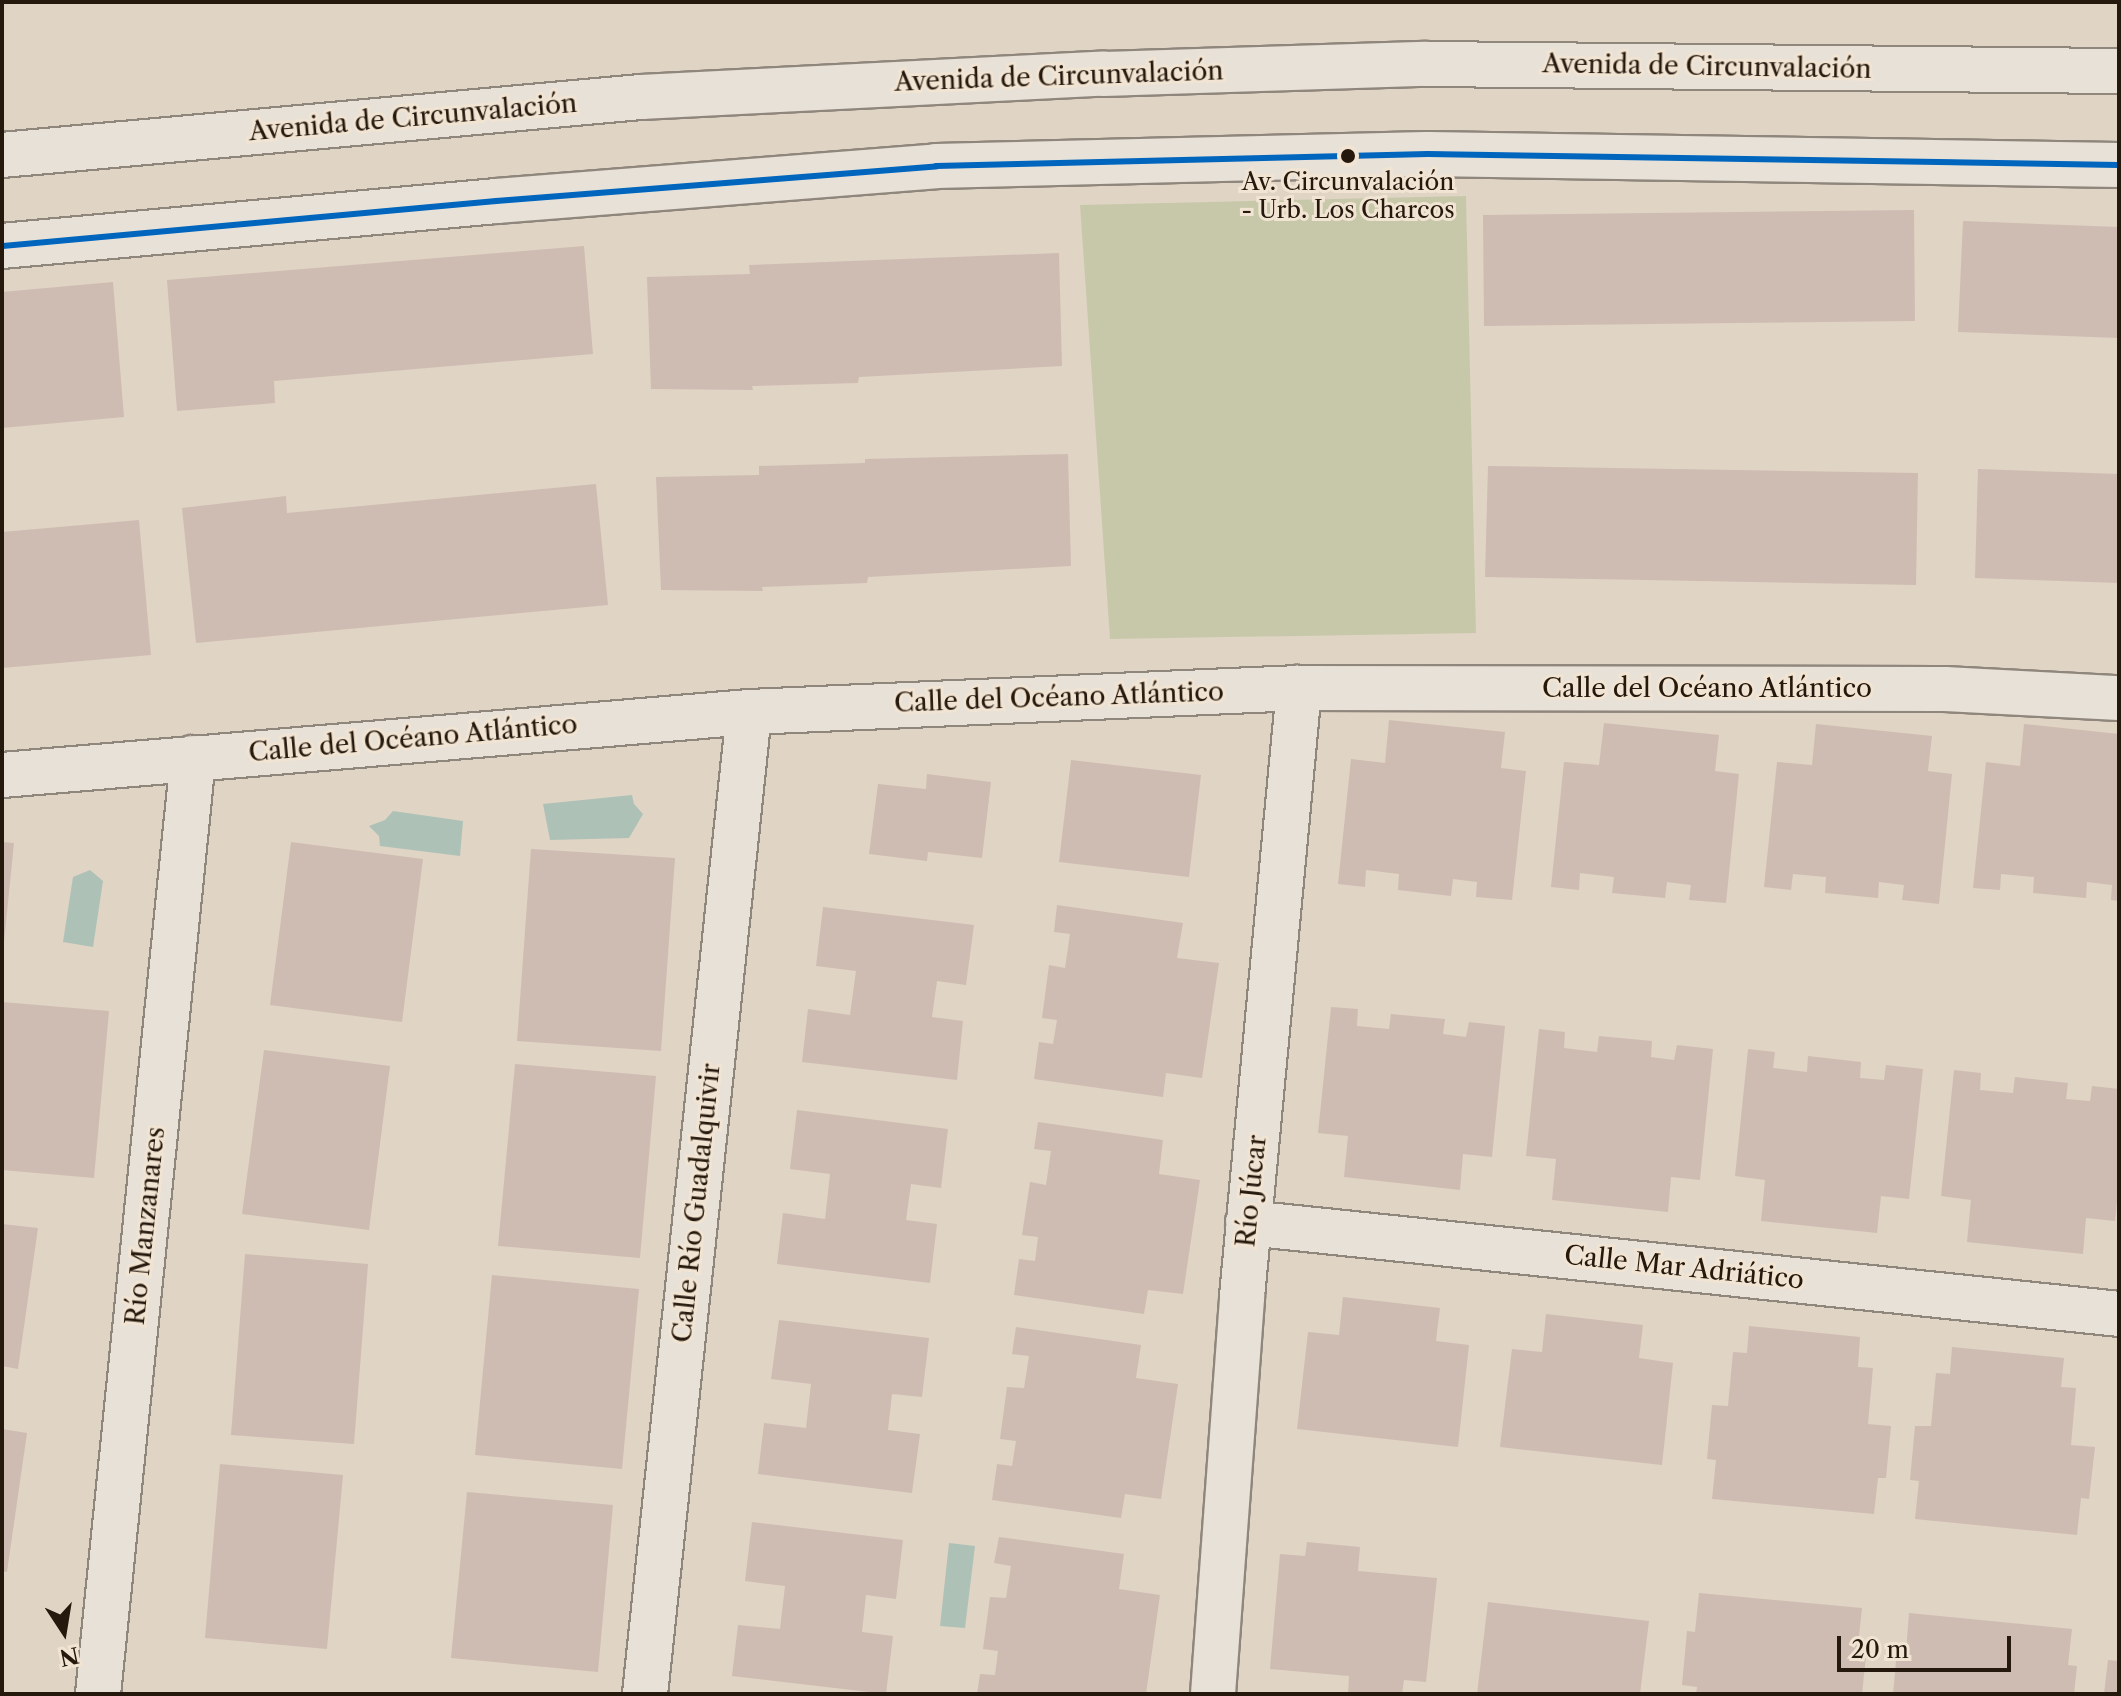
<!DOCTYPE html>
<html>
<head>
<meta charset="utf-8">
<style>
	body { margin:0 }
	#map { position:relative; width:2121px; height:1696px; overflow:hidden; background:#e0d4c4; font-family:"Libre Caslon Text",serif }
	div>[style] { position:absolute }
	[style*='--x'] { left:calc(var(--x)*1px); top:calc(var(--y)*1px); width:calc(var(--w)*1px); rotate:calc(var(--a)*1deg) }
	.green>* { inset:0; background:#c7c8aa }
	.water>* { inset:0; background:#aec1b7 }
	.building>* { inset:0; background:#cebcb2 }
	.roads { filter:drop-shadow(2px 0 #8f867c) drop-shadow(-2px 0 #8f867c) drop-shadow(0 2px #8f867c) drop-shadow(0 -2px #8f867c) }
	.minor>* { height:44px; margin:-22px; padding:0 22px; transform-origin:22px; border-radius:22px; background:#e7e1d8 }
	.tertiary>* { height:44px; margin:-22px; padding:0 22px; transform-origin:22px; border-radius:22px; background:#e7e1d8 }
	.bus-1>* { height:6px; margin:-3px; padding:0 3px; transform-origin:3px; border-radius:3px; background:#0065bd }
	.dots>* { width:22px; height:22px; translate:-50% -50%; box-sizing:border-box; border:4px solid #f2e4d2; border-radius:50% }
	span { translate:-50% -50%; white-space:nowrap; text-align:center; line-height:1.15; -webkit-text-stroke:6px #f2e4d2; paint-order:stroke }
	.bus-label { font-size:24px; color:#25180d }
	.street-label { font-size:26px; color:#25180d }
	.frame { position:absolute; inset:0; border:4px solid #25180d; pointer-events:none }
	.north { position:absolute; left:24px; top:1592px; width:80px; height:80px; -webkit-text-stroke:6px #f2e4d2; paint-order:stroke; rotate:168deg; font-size:22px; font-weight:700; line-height:32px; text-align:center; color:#25180d }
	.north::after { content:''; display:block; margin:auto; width:28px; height:36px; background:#25180d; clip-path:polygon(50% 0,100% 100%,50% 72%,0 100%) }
	.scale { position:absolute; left:1837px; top:1636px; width:174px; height:36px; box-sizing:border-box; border:4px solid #25180d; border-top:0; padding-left:10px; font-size:24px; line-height:28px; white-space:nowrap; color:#25180d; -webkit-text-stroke:6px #f2e4d2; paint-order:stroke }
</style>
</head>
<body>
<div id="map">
	<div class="green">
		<i style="clip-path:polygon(1466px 196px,1476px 633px,1110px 639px,1080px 205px)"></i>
	</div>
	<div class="water">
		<i style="clip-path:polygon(632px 795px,634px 804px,643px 814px,629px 838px,550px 840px,543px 804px)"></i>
		<i style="clip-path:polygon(393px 811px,463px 821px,460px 856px,380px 846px,379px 836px,369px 826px,385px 820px)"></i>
		<i style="clip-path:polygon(90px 870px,103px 881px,93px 947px,63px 942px,73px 877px)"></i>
		<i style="clip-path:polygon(949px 1543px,975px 1546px,965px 1628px,940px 1626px)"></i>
	</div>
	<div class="building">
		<i style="clip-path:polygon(1914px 210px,1915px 321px,1484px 326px,1483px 215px)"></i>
		<i style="clip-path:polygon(1963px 221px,2119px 227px,2119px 338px,1958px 332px)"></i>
		<i style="clip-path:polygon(584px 246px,593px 354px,274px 381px,275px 403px,177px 411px,167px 280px)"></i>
		<i style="clip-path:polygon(1059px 253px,1062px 366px,859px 377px,858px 383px,752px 386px,753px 390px,651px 389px,647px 277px,750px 274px,749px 265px)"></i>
		<i style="clip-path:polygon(113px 282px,124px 417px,2px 428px,2px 292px)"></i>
		<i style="clip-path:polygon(1068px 454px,1071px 566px,868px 577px,867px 583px,762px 587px,763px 591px,661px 590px,656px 477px,759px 475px,759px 466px,865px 463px,865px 459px)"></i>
		<i style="clip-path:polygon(1488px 466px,1918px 473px,1916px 585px,1485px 577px)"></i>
		<i style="clip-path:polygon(1978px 469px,2119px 474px,2119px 583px,1975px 578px)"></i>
		<i style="clip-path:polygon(596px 484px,608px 605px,196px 643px,182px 508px,286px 496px,287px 513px)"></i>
		<i style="clip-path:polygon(139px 520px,151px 655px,2px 668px,2px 532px)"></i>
		<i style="clip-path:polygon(1389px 720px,1505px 732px,1501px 768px,1526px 771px,1512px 900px,1476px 897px,1477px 882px,1453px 879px,1451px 896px,1398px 890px,1399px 874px,1366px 870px,1365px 887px,1338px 884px,1351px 759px,1385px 763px)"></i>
		<i style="clip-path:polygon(1604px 723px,1719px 735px,1715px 771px,1739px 774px,1726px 903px,1689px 900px,1691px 885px,1667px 882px,1665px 898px,1612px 893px,1614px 877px,1580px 873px,1579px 890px,1551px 887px,1564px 762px,1599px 765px)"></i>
		<i style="clip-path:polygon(1816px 724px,1932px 736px,1928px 771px,1952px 774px,1939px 904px,1902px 900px,1904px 885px,1879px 882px,1878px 898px,1825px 893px,1826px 877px,1793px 874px,1791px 890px,1764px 887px,1777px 762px,1812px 765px)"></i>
		<i style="clip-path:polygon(2024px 724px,2119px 734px,2119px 901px,2111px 900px,2112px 885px,2087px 882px,2086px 898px,2033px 893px,2034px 877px,2001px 874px,2000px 890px,1973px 888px,1986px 762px,2020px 766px)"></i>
		<i style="clip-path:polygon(1071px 760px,1201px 775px,1189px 877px,1059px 862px)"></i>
		<i style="clip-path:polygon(927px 774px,991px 782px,982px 858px,928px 852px,927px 861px,869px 854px,878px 784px,926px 789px)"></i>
		<i style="clip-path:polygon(2px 842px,14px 843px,4px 942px,2px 941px)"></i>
		<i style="clip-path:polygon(291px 842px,423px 859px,402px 1022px,270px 1005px)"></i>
		<i style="clip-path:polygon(531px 849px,675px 858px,661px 1051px,517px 1041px)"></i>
		<i style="clip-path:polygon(1057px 905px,1183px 923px,1177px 958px,1219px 963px,1202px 1078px,1166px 1073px,1163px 1097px,1034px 1079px,1039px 1042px,1053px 1044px,1057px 1020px,1042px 1018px,1049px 965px,1065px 968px,1070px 934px,1054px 932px)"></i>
		<i style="clip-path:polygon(823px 907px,974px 925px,966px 985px,937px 981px,932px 1017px,963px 1021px,957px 1080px,802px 1062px,808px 1009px,850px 1015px,856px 971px,816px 966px)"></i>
		<i style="clip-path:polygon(2px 1002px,109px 1011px,94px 1178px,2px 1170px)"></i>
		<i style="clip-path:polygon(1331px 1007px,1358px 1009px,1357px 1026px,1389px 1029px,1391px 1014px,1445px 1019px,1443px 1034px,1466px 1037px,1469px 1022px,1505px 1026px,1492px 1157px,1463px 1154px,1460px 1190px,1344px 1177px,1348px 1136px,1318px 1133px)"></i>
		<i style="clip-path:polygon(1539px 1029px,1565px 1032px,1564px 1048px,1597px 1052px,1599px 1036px,1652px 1041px,1651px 1057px,1674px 1060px,1677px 1045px,1713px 1049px,1700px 1180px,1671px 1177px,1668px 1212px,1552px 1200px,1556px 1159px,1526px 1156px)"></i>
		<i style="clip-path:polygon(1748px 1049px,1775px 1052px,1773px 1068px,1807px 1072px,1808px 1056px,1861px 1062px,1860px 1078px,1884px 1080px,1886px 1065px,1923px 1069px,1909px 1199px,1881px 1196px,1877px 1233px,1761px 1221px,1765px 1180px,1735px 1176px)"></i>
		<i style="clip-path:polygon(264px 1050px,390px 1066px,369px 1230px,242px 1214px)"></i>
		<i style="clip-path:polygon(515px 1064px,656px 1076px,640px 1258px,498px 1246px)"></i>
		<i style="clip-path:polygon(1954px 1070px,1981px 1073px,1980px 1090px,2013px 1093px,2015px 1077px,2068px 1083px,2066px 1099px,2090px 1101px,2092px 1086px,2119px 1089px,2119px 1181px,2115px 1221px,2086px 1218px,2083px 1254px,1967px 1242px,1971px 1200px,1941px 1196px)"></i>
		<i style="clip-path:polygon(797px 1110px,948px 1129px,941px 1188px,911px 1184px,906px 1220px,937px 1224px,930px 1283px,777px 1264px,783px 1213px,825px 1219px,830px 1174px,790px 1169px)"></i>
		<i style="clip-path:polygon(1038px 1122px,1163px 1140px,1159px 1174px,1200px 1180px,1183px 1294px,1148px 1290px,1144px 1314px,1014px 1295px,1019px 1259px,1035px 1261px,1038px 1237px,1022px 1235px,1030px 1182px,1046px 1185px,1051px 1151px,1034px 1149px)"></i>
		<i style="clip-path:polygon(2px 1224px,38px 1228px,18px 1369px,2px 1366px)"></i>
		<i style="clip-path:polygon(245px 1254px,368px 1264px,354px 1444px,231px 1435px)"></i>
		<i style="clip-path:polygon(492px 1275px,639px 1289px,622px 1469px,475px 1455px)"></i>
		<i style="clip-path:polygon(1343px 1297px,1440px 1308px,1436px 1341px,1469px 1345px,1458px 1447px,1297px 1429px,1308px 1332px,1339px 1335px)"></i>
		<i style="clip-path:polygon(1546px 1314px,1643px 1325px,1639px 1358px,1673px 1363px,1662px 1465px,1500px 1447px,1512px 1349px,1542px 1352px)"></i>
		<i style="clip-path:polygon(779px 1320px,929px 1338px,922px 1397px,892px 1394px,888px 1430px,920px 1434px,912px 1493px,758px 1474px,764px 1423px,806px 1428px,811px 1384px,771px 1379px)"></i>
		<i style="clip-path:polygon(1749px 1326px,1860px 1337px,1858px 1367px,1873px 1368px,1868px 1424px,1891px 1426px,1886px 1478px,1878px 1478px,1874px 1514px,1712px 1499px,1716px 1460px,1707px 1459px,1712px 1405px,1728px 1406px,1733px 1352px,1747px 1353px)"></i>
		<i style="clip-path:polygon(1016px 1327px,1141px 1345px,1136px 1378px,1178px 1384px,1161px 1499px,1125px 1494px,1121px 1518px,992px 1500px,997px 1464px,1012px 1466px,1016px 1441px,1000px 1439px,1007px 1387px,1024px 1388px,1029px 1356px,1012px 1354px)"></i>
		<i style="clip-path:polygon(1952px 1347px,2064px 1358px,2061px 1387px,2076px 1388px,2071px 1445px,2095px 1447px,2089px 1499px,2081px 1498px,2077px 1535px,1915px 1519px,1919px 1481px,1910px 1480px,1915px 1426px,1931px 1426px,1936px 1373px,1950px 1374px)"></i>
		<i style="clip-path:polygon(2px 1429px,27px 1433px,7px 1572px,2px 1571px)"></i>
		<i style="clip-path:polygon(220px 1464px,343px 1475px,327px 1649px,205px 1638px)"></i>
		<i style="clip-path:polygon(467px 1492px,613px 1505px,598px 1672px,451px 1658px)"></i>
		<i style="clip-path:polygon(752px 1522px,903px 1540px,896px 1599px,866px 1595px,862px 1632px,893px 1636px,886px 1694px,732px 1676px,738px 1625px,780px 1629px,785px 1586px,745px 1581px)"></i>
		<i style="clip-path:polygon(999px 1537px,1124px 1554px,1119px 1589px,1160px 1595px,1146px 1694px,977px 1694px,980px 1674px,995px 1675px,998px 1651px,983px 1649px,990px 1597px,1006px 1598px,1011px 1566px,994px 1563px)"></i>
		<i style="clip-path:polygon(1307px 1542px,1360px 1547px,1358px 1571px,1437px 1578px,1426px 1682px,1404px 1680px,1402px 1694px,1348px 1694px,1349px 1676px,1270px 1669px,1280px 1554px,1305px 1556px)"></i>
		<i style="clip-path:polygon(1699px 1593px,1862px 1608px,1858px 1645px,1867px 1646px,1862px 1694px,1696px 1694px,1697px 1687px,1682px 1685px,1687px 1631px,1695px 1632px)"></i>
		<i style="clip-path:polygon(1488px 1602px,1649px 1621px,1640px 1694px,1477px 1694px)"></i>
		<i style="clip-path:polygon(1909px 1613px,2072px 1629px,2068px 1665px,2077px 1666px,2074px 1694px,1893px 1694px,1897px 1651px,1906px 1652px)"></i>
		<i style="clip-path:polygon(2108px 1660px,2119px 1661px,2119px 1694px,2104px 1694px)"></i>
	</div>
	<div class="roads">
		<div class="minor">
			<i style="--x:2;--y:246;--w:496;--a:-5.2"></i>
			<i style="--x:496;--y:201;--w:441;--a:-4.5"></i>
			<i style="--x:936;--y:166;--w:492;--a:-1.4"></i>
			<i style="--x:1428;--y:154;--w:691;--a:0.91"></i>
			<i style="--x:2;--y:775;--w:750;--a:-4.82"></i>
			<i style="--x:749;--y:712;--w:551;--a:-2.5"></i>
			<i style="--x:1299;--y:688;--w:646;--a:0.09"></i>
			<i style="--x:1945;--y:689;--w:174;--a:3"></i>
			<i style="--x:1248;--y:1223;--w:876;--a:5.96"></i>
			<i style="--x:98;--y:1694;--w:941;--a:-84.2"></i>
			<i style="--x:645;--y:1694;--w:987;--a:-83.95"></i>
			<i style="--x:1213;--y:1694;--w:399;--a:-85.8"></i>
			<i style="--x:1242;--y:1296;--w:611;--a:-84.64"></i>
		</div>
		<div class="tertiary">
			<i style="--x:2;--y:155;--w:642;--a:-5.19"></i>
			<i style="--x:641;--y:97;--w:463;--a:-2.9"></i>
			<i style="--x:1103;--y:74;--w:323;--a:-1.8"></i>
			<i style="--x:1426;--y:64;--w:693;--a:0.58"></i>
		</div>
	</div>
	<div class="bus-1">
		<i style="--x:2;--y:246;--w:496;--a:-5.2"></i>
		<i style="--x:496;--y:201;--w:441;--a:-4.5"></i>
		<i style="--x:936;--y:166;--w:492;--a:-1.4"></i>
		<i style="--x:1428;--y:154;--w:691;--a:0.91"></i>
	</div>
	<div class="dots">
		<i style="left:1348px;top:156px;background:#25180d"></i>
	</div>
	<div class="bus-label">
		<span style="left:1348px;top:196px">Av. Circunvalación<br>- Urb. Los Charcos</span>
	</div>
	<div class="street-label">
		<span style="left:1707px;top:67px;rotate:1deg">Avenida de Circunvalación</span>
		<span style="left:1059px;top:77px;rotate:-2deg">Avenida de Circunvalación</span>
		<span style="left:413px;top:118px;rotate:-5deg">Avenida de Circunvalación</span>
		<span style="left:1707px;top:689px">Calle del Océano Atlántico</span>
		<span style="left:1059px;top:698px;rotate:-2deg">Calle del Océano Atlántico</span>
		<span style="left:413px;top:739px;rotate:-5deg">Calle del Océano Atlántico</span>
		<span style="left:1252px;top:1191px;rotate:-84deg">Río Júcar</span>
		<span style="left:697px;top:1203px;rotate:-84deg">Calle Río Guadalquivir</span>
		<span style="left:146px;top:1226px;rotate:-84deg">Río Manzanares</span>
		<span style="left:1684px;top:1268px;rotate:6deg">Calle Mar Adriático</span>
	</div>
	<div class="frame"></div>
	<div class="north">N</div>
	<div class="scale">20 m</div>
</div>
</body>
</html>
